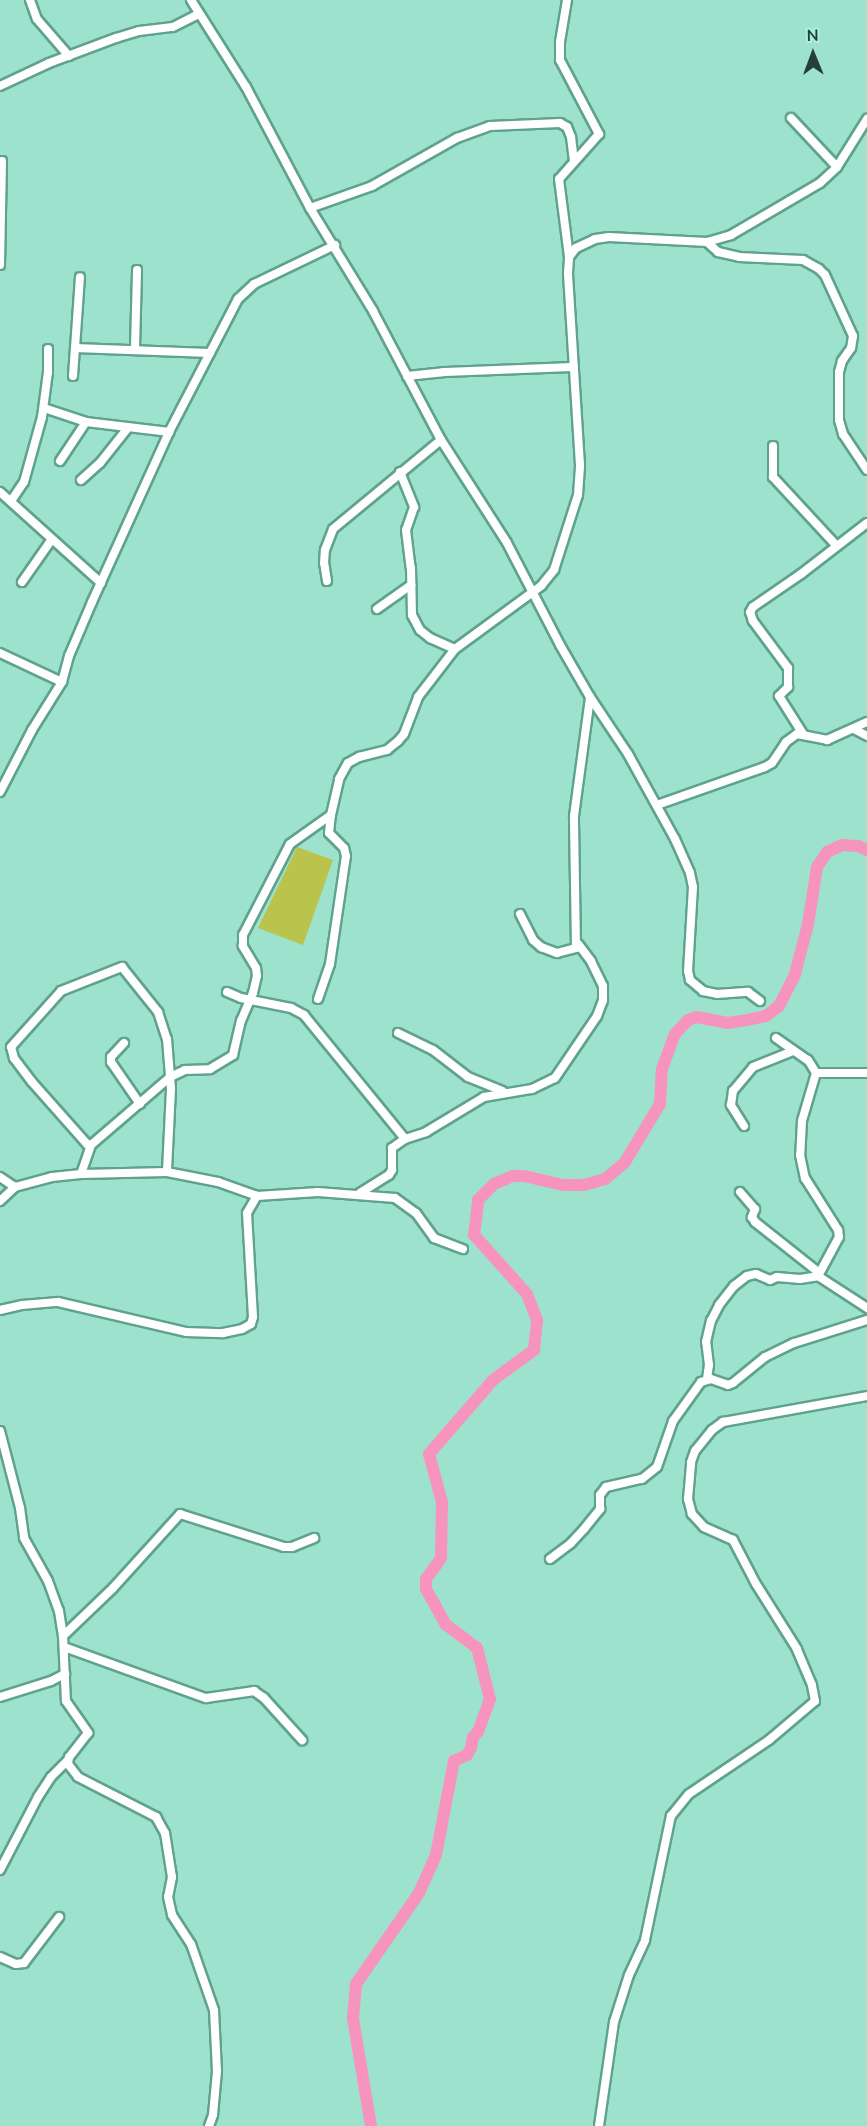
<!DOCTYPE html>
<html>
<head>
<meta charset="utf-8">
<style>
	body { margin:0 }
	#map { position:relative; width:867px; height:2126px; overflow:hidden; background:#9de2cd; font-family:"Nunito Sans",sans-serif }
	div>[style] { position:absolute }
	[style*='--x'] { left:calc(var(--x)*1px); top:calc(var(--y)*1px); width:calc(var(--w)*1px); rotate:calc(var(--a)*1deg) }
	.green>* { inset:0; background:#bac34c }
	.river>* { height:12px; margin:-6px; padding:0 6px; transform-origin:6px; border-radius:6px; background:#f694be }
	.roads { filter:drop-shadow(2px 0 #5fa28e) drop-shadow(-2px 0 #5fa28e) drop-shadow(0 2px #5fa28e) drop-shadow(0 -2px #5fa28e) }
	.minor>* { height:8px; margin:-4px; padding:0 4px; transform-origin:4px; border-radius:4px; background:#fff }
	span { translate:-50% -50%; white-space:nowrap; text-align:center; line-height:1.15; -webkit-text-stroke:6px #aaefda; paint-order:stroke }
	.north { position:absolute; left:783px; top:24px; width:60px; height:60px; -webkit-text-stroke:4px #aaefda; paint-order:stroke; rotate:359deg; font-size:16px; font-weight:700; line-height:24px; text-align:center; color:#233f37 }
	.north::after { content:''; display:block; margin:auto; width:21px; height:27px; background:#233f37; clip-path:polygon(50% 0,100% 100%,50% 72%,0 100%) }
</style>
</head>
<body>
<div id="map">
	<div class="green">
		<i style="clip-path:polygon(297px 847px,333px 860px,303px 945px,258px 928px)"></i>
	</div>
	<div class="river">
		<i style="--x:371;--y:2126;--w:109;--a:-99.5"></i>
		<i style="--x:353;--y:2018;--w:34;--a:-85"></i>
		<i style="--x:356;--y:1984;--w:111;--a:-55.3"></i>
		<i style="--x:419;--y:1893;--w:42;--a:-65.9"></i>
		<i style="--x:436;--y:1855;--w:96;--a:-79.2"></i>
		<i style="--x:454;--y:1761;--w:14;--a:-25"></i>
		<i style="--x:467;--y:1755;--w:8;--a:-60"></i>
		<i style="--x:471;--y:1748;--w:11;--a:-80"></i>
		<i style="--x:473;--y:1737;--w:7;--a:-45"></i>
		<i style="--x:478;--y:1732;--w:35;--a:-70"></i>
		<i style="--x:490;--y:1699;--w:53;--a:-104.3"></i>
		<i style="--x:477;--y:1648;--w:39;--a:-143"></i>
		<i style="--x:446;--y:1625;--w:41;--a:-119.1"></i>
		<i style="--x:426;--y:1589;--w:10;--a:-90"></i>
		<i style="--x:426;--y:1579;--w:26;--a:-54"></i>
		<i style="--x:441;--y:1558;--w:56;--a:-89"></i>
		<i style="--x:442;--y:1502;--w:50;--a:-105.2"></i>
		<i style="--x:429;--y:1454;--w:98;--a:-49.1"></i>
		<i style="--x:493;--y:1380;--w:51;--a:-36.2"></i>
		<i style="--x:534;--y:1350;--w:30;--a:-84"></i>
		<i style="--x:537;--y:1320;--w:28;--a:-111"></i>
		<i style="--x:527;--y:1294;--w:79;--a:-131.9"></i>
		<i style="--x:474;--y:1235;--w:35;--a:-83"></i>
		<i style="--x:478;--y:1200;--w:23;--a:-45"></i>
		<i style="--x:494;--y:1184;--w:21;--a:-23"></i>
		<i style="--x:513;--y:1176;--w:11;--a:0"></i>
		<i style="--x:524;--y:1176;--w:40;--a:13"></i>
		<i style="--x:563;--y:1185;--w:21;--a:0"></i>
		<i style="--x:584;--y:1185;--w:22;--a:-16"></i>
		<i style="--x:605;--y:1179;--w:26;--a:-40"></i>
		<i style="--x:625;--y:1162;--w:68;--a:-58.9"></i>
		<i style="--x:660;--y:1104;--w:35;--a:-87"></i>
		<i style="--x:662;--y:1069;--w:37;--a:-70"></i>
		<i style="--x:675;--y:1034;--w:19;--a:-47"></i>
		<i style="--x:688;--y:1020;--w:9;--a:-18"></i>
		<i style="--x:697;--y:1017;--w:31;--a:11"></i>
		<i style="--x:727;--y:1023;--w:15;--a:-8"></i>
		<i style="--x:742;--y:1021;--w:25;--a:-12"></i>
		<i style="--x:766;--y:1016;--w:16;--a:-38"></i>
		<i style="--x:779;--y:1006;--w:36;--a:-63"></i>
		<i style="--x:795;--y:974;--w:52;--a:-75.4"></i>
		<i style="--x:808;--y:924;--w:58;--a:-81"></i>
		<i style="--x:817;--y:867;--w:18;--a:-56"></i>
		<i style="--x:827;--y:852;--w:17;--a:-25"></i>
		<i style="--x:842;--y:845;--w:16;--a:4"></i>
		<i style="--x:858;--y:846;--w:10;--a:24"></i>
	</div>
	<div class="roads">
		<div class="minor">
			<i style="--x:30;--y:0;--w:20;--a:70"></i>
			<i style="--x:37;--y:19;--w:49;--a:49.1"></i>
			<i style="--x:191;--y:0;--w:103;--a:57.7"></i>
			<i style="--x:246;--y:87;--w:137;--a:62.1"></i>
			<i style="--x:310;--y:208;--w:121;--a:58.5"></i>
			<i style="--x:373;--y:311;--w:146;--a:62.2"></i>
			<i style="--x:441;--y:440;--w:122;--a:57.3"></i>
			<i style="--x:507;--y:543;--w:115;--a:62.5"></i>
			<i style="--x:560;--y:645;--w:60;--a:60"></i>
			<i style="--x:590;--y:697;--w:69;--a:56.3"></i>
			<i style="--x:628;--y:754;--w:97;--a:61.1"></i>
			<i style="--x:675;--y:839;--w:37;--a:66"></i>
			<i style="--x:690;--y:873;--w:14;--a:78"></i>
			<i style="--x:693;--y:887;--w:84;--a:93.4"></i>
			<i style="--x:688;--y:971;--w:9;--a:77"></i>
			<i style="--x:690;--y:980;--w:17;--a:40"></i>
			<i style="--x:703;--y:991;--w:14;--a:12"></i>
			<i style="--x:717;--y:994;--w:31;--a:-4"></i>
			<i style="--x:748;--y:992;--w:15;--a:37"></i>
			<i style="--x:567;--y:0;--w:43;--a:99.5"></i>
			<i style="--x:560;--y:42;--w:18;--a:90"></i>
			<i style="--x:560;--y:60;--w:84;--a:62.2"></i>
			<i style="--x:599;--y:134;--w:60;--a:131.6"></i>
			<i style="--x:559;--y:179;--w:79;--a:82.7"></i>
			<i style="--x:0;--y:86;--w:54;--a:-25.1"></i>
			<i style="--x:49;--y:63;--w:72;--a:-20.5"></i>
			<i style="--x:116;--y:38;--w:24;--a:-17"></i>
			<i style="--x:139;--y:31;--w:34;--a:-7"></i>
			<i style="--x:173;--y:27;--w:29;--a:-27"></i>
			<i style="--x:791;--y:118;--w:67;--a:46.8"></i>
			<i style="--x:310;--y:208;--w:66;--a:-19.5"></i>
			<i style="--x:372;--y:186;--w:98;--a:-29.5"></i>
			<i style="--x:457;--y:138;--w:35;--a:-20"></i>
			<i style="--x:490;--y:126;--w:70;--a:-2.5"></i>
			<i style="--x:560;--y:123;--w:8;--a:30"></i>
			<i style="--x:567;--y:127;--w:11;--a:68"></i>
			<i style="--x:571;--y:137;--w:23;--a:83"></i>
			<i style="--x:707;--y:242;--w:15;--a:42"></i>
			<i style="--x:718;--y:252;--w:22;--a:13"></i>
			<i style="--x:739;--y:257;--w:64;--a:2.7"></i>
			<i style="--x:803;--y:260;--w:18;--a:29"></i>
			<i style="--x:819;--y:269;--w:8;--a:45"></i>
			<i style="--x:825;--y:275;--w:67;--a:65.3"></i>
			<i style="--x:853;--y:336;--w:12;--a:99"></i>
			<i style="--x:851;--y:348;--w:16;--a:125"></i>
			<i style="--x:842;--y:361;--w:11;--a:105"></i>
			<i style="--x:839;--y:372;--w:48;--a:90"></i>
			<i style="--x:839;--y:420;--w:15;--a:74"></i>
			<i style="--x:843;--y:434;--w:43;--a:56.3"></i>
			<i style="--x:0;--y:265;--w:104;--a:-88.9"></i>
			<i style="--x:75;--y:348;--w:71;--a:-86"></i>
			<i style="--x:135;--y:348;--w:78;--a:-88.5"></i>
			<i style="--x:73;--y:376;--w:28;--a:-86"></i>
			<i style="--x:75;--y:348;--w:135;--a:2.1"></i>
			<i style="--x:407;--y:376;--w:36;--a:-6"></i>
			<i style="--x:443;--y:372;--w:131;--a:-2.2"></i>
			<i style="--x:44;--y:408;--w:44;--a:18.4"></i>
			<i style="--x:86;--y:422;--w:84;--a:6.9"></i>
			<i style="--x:773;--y:446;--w:31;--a:90"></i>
			<i style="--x:773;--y:477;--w:94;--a:47.2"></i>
			<i style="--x:60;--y:461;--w:47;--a:-56.3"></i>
			<i style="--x:400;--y:472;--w:38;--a:68"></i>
			<i style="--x:414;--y:507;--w:24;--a:109"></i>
			<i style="--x:406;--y:530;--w:38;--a:83"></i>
			<i style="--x:411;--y:568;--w:47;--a:88.8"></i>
			<i style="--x:412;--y:615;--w:17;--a:62"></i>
			<i style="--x:420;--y:630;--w:13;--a:39"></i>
			<i style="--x:430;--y:638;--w:27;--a:24"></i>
			<i style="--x:81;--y:480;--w:25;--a:-42"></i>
			<i style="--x:100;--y:463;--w:43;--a:-51.5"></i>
			<i style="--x:0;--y:492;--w:136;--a:42"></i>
			<i style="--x:11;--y:501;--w:23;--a:-56"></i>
			<i style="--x:24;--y:482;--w:67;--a:-74.5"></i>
			<i style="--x:42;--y:417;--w:45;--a:-82.4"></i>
			<i style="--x:48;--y:372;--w:23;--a:-90"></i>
			<i style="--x:327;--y:581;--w:18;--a:-99"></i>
			<i style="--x:324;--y:563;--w:13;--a:-86"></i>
			<i style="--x:325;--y:550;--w:22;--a:-69"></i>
			<i style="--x:333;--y:529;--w:140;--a:-39.5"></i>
			<i style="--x:22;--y:582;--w:52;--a:-55.1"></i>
			<i style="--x:377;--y:609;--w:42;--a:-35.2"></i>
			<i style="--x:0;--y:653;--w:68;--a:25.1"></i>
			<i style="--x:854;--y:729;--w:15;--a:28"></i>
			<i style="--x:803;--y:734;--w:45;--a:-122.3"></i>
			<i style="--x:779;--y:696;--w:13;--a:-45"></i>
			<i style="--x:788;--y:687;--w:19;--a:-90"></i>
			<i style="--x:788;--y:668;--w:59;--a:-126.7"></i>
			<i style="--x:753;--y:621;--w:9;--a:-108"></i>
			<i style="--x:750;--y:612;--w:6;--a:-59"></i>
			<i style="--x:753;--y:607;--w:58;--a:-34.5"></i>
			<i style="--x:801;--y:574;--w:83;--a:-37.7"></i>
			<i style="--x:0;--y:792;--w:70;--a:-62.7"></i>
			<i style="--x:32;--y:730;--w:57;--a:-58"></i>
			<i style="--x:62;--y:682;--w:27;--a:-75"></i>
			<i style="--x:69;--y:656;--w:59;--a:-66.9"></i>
			<i style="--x:92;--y:602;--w:187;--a:-65.6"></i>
			<i style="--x:169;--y:432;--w:150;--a:-62.6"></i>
			<i style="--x:238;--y:299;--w:22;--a:-43"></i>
			<i style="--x:254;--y:284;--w:90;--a:-25.7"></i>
			<i style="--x:657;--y:805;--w:114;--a:-19.4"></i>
			<i style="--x:765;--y:767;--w:8;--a:-30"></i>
			<i style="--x:772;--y:763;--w:25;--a:-56"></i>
			<i style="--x:786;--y:742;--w:14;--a:-36"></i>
			<i style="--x:797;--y:734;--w:31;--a:11"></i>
			<i style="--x:827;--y:740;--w:44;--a:-24.2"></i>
			<i style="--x:520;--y:914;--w:29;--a:63"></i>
			<i style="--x:533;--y:940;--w:11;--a:41"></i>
			<i style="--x:541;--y:947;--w:17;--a:21"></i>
			<i style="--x:557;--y:953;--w:20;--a:-15"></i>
			<i style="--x:576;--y:948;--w:132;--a:-90.9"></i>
			<i style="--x:574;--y:816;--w:120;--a:-82.3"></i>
			<i style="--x:227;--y:992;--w:15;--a:23"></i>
			<i style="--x:241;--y:998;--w:51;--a:11.3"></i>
			<i style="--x:291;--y:1008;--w:15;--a:28"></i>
			<i style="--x:304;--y:1015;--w:160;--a:50.8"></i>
			<i style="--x:318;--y:999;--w:37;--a:-71"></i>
			<i style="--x:330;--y:964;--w:109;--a:-81.6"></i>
			<i style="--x:346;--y:856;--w:8;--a:-104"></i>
			<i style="--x:344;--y:848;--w:21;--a:-135"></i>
			<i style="--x:329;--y:833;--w:18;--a:-84"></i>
			<i style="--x:398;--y:1033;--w:39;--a:26"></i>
			<i style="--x:433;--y:1050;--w:44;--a:37.6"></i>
			<i style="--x:468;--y:1077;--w:37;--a:22"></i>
			<i style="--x:776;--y:1038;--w:39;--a:35"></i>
			<i style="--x:808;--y:1060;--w:15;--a:58"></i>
			<i style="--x:816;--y:1073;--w:50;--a:106.3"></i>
			<i style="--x:802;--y:1121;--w:34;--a:93"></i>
			<i style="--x:800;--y:1155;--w:24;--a:78"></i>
			<i style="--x:805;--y:1178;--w:62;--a:57.6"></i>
			<i style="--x:838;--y:1230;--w:7;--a:82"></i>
			<i style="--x:839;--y:1237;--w:44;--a:118.3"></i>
			<i style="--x:818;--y:1276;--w:59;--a:33.1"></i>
			<i style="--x:124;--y:1043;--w:19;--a:133"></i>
			<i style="--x:111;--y:1057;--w:5;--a:90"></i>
			<i style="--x:111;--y:1062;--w:51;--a:55.4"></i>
			<i style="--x:816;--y:1073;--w:51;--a:0"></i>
			<i style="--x:744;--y:1126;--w:25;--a:-122"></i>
			<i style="--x:731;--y:1105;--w:14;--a:-82"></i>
			<i style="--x:733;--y:1091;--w:31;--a:-50"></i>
			<i style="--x:753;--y:1067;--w:43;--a:-21.8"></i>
			<i style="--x:91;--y:1145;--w:4;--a:-166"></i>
			<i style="--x:87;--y:1144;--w:83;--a:-131.6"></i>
			<i style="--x:32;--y:1082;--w:30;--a:-127"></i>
			<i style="--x:14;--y:1058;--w:11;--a:-105"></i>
			<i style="--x:11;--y:1047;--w:75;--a:-48.2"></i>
			<i style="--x:61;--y:991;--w:66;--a:-21.5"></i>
			<i style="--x:122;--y:967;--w:58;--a:51.3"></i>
			<i style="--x:158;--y:1012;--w:28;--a:72"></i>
			<i style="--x:167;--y:1039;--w:50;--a:85.4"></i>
			<i style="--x:171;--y:1089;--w:83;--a:92.8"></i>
			<i style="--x:81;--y:1174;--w:86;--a:-1.3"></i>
			<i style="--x:167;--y:1172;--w:52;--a:11.1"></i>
			<i style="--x:218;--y:1182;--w:41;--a:19.7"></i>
			<i style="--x:257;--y:1196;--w:61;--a:-3.8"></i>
			<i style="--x:318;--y:1192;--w:77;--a:4.5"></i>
			<i style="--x:395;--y:1198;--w:26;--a:36"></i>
			<i style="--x:416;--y:1213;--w:31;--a:54"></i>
			<i style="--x:434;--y:1238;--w:31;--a:21"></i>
			<i style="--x:0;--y:1177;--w:18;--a:34"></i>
			<i style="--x:740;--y:1192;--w:23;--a:49"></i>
			<i style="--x:755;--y:1209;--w:9;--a:111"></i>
			<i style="--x:752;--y:1217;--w:6;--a:59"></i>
			<i style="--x:755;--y:1222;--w:80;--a:38.4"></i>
			<i style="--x:360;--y:1193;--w:34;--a:-32"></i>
			<i style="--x:389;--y:1175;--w:6;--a:-59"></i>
			<i style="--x:392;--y:1170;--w:22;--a:-90"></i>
			<i style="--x:392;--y:1148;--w:16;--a:-35"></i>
			<i style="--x:405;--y:1139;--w:22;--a:-18"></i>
			<i style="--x:426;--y:1132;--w:68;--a:-31.1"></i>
			<i style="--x:484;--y:1097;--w:49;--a:-9.5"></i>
			<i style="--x:532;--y:1089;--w:25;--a:-26"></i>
			<i style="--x:555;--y:1078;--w:75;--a:-55.9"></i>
			<i style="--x:597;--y:1016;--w:17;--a:-69"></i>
			<i style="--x:603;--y:1000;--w:14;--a:-90"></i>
			<i style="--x:603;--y:986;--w:28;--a:-116"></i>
			<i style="--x:591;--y:961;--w:21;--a:-127"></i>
			<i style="--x:0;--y:1201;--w:21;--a:-43"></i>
			<i style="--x:15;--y:1187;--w:38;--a:-15"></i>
			<i style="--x:52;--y:1177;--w:29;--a:-6"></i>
			<i style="--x:81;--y:1174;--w:31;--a:-71"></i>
			<i style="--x:91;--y:1145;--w:104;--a:-40.7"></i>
			<i style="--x:170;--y:1077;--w:17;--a:-25"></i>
			<i style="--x:185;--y:1070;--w:25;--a:-2"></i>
			<i style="--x:210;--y:1069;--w:27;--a:-31"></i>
			<i style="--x:233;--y:1055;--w:35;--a:-77"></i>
			<i style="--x:241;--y:1021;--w:30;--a:-67"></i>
			<i style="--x:253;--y:993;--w:17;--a:-77"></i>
			<i style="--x:257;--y:976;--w:8;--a:-97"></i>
			<i style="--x:256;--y:968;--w:26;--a:-121"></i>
			<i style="--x:243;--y:946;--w:11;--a:-90"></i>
			<i style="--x:243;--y:935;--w:102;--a:-62.7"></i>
			<i style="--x:290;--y:844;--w:50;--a:-35.3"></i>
			<i style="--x:331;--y:815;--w:37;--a:-77"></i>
			<i style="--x:339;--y:779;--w:18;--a:-61"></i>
			<i style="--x:348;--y:763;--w:13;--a:-29"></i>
			<i style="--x:359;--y:757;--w:29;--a:-14"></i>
			<i style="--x:387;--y:750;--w:14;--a:-39"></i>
			<i style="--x:398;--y:741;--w:9;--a:-49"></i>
			<i style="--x:404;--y:734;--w:40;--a:-69"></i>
			<i style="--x:418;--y:697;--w:61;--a:-52.4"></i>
			<i style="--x:455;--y:649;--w:107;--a:-36.2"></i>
			<i style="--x:541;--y:586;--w:21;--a:-51"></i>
			<i style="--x:554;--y:570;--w:79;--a:-72.3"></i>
			<i style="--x:578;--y:495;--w:30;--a:-86"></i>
			<i style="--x:580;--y:465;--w:192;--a:-93.6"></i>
			<i style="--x:568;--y:273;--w:16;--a:-86"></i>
			<i style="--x:569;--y:257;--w:11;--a:-52"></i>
			<i style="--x:576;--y:248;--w:21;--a:-25"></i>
			<i style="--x:595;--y:239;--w:14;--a:-8"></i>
			<i style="--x:609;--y:237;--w:98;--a:2.9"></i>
			<i style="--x:707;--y:242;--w:25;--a:-16"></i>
			<i style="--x:731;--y:235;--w:103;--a:-30.3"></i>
			<i style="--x:820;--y:183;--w:23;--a:-43"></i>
			<i style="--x:837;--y:167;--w:57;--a:-58"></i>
			<i style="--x:0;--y:1310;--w:23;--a:-13"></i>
			<i style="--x:22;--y:1305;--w:36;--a:-5"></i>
			<i style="--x:58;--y:1302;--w:131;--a:13.2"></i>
			<i style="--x:186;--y:1332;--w:37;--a:2"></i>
			<i style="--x:223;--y:1333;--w:19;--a:-12"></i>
			<i style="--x:242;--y:1329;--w:10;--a:-29"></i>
			<i style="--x:251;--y:1324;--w:7;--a:-74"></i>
			<i style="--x:253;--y:1317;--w:104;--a:-93.3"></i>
			<i style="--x:247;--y:1213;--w:20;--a:-60"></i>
			<i style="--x:707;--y:1379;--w:14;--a:-82"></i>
			<i style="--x:709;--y:1365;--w:23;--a:-97"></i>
			<i style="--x:706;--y:1342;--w:22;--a:-77"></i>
			<i style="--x:711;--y:1321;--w:18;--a:-63"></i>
			<i style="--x:719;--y:1305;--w:24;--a:-52"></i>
			<i style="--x:734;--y:1286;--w:16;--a:-38"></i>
			<i style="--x:747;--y:1276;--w:9;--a:-13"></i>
			<i style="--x:756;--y:1274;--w:15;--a:23"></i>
			<i style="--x:770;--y:1280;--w:8;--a:-23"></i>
			<i style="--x:777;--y:1277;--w:23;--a:5"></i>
			<i style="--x:800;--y:1279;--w:18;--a:-9"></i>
			<i style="--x:0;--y:1431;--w:80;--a:75.4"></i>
			<i style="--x:20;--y:1508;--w:30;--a:82"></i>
			<i style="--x:24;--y:1538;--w:49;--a:60.8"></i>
			<i style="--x:48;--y:1581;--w:32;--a:70"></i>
			<i style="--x:59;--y:1611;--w:25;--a:81"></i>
			<i style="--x:63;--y:1636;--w:65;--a:87.4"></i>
			<i style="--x:66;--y:1701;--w:39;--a:55"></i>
			<i style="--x:88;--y:1733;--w:31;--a:128"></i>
			<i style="--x:69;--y:1757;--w:7;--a:98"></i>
			<i style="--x:68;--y:1764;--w:16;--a:52"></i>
			<i style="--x:78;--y:1777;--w:88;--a:27.1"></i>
			<i style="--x:156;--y:1817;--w:18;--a:61"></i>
			<i style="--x:165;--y:1833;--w:45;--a:81"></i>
			<i style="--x:172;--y:1877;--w:20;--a:101"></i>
			<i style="--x:168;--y:1897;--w:18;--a:77"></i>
			<i style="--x:172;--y:1915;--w:35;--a:57"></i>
			<i style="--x:191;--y:1944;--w:70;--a:70.8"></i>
			<i style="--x:214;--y:2010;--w:61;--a:87.2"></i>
			<i style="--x:217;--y:2071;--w:44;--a:95.2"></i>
			<i style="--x:213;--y:2115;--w:12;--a:110"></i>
			<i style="--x:550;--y:1559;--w:26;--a:-37"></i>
			<i style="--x:571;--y:1543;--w:19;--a:-47"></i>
			<i style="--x:584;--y:1529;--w:26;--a:-51"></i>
			<i style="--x:600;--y:1509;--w:14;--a:-90"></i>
			<i style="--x:600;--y:1495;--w:10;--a:-53"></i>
			<i style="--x:606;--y:1487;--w:37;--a:-13"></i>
			<i style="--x:642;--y:1479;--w:19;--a:-39"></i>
			<i style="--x:657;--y:1467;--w:49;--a:-70.8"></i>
			<i style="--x:673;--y:1421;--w:48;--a:-54.3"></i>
			<i style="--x:701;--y:1382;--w:10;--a:-17"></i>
			<i style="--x:711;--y:1379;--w:18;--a:19"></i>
			<i style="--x:728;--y:1385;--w:5;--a:-22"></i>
			<i style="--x:733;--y:1383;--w:41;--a:-39.1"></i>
			<i style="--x:765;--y:1357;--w:32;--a:-26"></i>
			<i style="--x:794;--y:1343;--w:77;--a:-17.5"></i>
			<i style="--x:63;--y:1636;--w:69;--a:-43.8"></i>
			<i style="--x:113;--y:1588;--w:100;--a:-47.8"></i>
			<i style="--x:180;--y:1514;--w:109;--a:17.6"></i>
			<i style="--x:284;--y:1547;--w:8;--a:0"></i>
			<i style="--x:292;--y:1547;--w:24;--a:-22"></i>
			<i style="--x:64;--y:1647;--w:151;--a:19.8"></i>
			<i style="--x:206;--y:1698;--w:49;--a:-8.3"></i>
			<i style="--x:254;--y:1691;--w:12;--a:35"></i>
			<i style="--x:264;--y:1698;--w:57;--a:47.9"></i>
			<i style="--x:0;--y:1697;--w:53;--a:-17.4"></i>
			<i style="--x:51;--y:1681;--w:16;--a:-27"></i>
			<i style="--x:0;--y:1870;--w:82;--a:-62.5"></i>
			<i style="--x:38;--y:1797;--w:24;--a:-57"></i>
			<i style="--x:51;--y:1777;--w:23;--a:-45"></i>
			<i style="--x:0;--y:1957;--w:17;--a:24"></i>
			<i style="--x:16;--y:1964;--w:8;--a:-7"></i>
			<i style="--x:24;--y:1963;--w:58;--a:-52.7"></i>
			<i style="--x:599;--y:2126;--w:105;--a:-81.8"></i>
			<i style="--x:614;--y:2022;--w:49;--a:-72.3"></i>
			<i style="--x:629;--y:1975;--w:38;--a:-65"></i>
			<i style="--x:645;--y:1940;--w:127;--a:-78.2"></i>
			<i style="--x:671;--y:1816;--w:28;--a:-51"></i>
			<i style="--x:689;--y:1794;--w:97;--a:-34"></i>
			<i style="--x:769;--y:1740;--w:60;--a:-40.3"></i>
			<i style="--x:815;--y:1701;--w:16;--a:-101"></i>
			<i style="--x:812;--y:1685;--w:39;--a:-113"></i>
			<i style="--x:797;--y:1649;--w:77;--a:-122.2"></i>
			<i style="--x:756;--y:1584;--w:50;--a:-117.6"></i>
			<i style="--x:733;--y:1540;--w:32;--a:-156"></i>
			<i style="--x:704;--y:1527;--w:18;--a:-133"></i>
			<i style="--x:692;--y:1514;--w:16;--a:-105"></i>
			<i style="--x:688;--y:1499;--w:37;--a:-85"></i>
			<i style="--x:691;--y:1462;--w:12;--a:-70"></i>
			<i style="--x:695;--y:1451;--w:27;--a:-51"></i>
			<i style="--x:712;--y:1430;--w:14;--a:-36"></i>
			<i style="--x:723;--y:1422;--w:146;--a:-10.2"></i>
		</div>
	</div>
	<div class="north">N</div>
</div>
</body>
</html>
